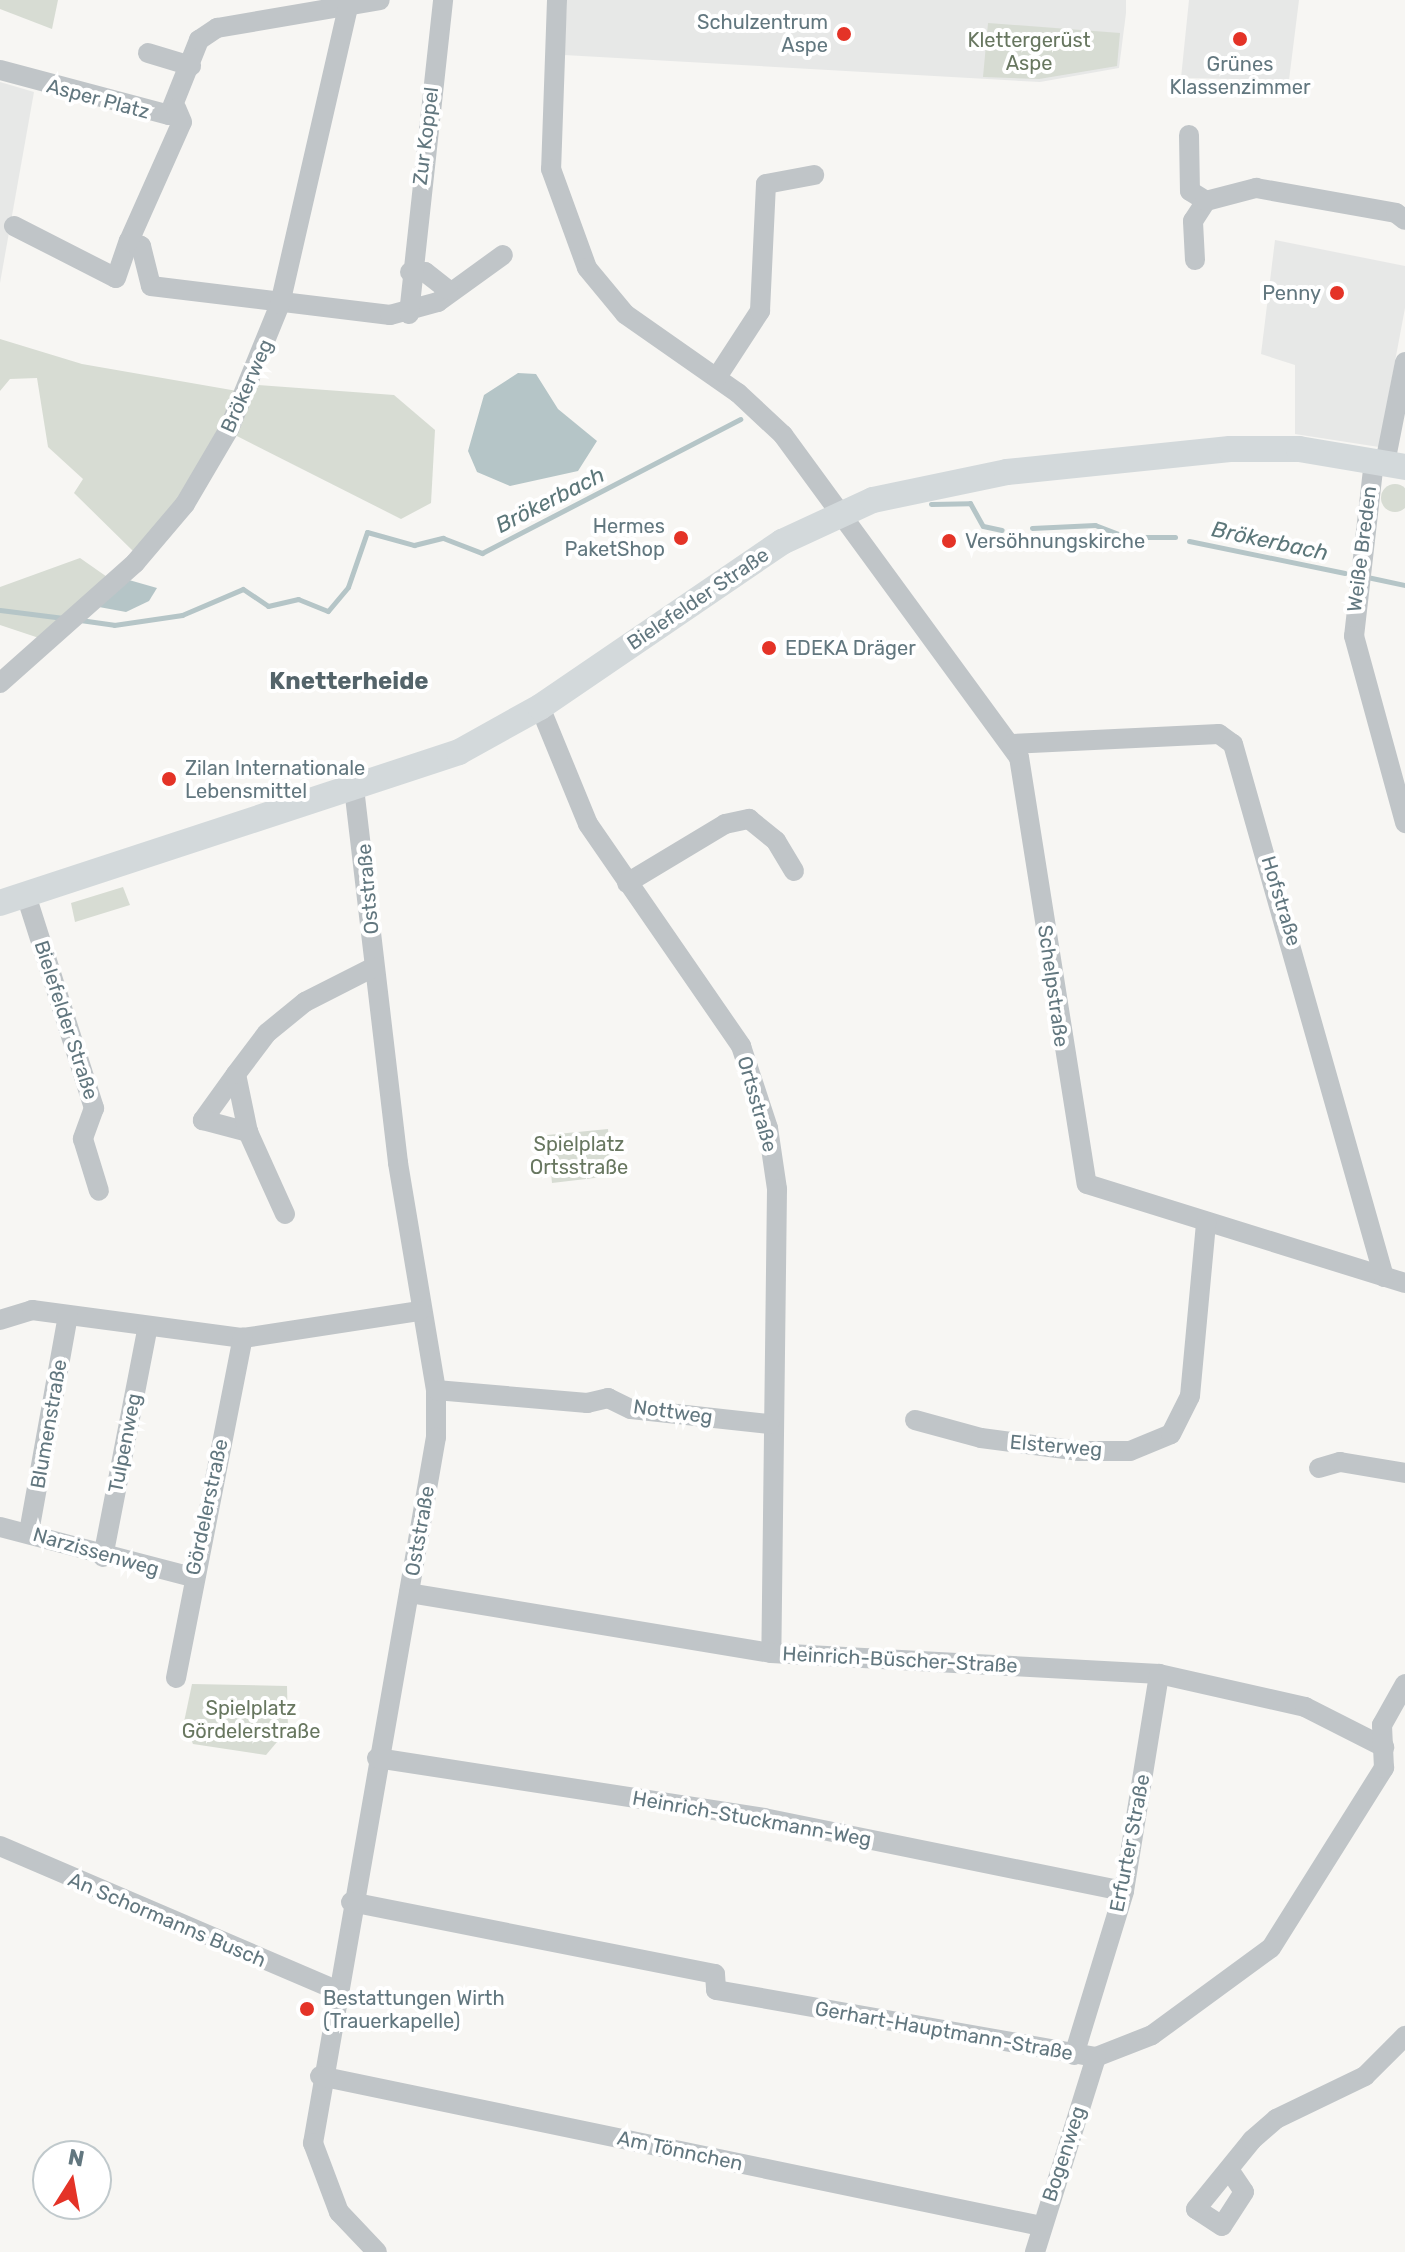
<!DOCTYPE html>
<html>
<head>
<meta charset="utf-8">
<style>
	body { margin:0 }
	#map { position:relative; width:1405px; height:2252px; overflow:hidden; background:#f7f6f3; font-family:Rubik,sans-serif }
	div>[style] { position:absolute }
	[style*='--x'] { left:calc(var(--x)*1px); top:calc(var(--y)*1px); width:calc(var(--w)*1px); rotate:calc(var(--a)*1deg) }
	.built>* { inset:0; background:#e7e8e7 }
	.green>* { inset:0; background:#d7dcd3 }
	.round { border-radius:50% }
	.water>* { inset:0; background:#b5c5c7 }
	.stream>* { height:5px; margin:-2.5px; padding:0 2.5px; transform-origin:2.5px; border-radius:2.5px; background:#b5c5c7 }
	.minor>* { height:20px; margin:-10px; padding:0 10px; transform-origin:10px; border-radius:10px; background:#c0c5c8 }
	.major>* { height:26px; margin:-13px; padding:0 13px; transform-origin:13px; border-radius:13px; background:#d3d9db }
	.dots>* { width:22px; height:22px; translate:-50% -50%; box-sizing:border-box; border:4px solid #fff; border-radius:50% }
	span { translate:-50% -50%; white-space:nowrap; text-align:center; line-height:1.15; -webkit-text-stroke:8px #fff; paint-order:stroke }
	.poi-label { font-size:20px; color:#62777f }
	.right { translate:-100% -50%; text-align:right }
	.left { translate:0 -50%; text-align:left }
	.park-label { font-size:20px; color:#687760 }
	.street-label { font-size:20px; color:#62777f }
	.water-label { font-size:22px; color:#5c777a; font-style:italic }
	.quarter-label { font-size:24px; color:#54646a; font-weight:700 }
	.north { position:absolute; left:32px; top:2140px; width:80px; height:80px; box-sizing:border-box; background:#fff; border:2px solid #c0c9cc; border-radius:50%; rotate:11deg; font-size:22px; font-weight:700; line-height:32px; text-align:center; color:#62777f }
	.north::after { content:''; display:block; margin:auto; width:28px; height:36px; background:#e43327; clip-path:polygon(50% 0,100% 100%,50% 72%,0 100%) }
</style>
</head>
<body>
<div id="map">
	<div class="built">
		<i style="clip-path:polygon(567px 0,1126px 0,1126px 13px,1119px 68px,1040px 82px,564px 55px)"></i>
		<i style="clip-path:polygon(1189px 0,1299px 0,1289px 80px,1181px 78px)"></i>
		<i style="clip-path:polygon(0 82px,34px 92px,0 283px)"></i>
		<i style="clip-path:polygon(1275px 240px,1405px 266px,1405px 308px,1379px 447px,1295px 434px,1295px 365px,1261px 354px)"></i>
	</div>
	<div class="green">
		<i style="clip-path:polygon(0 0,58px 0,52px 29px,0 9px)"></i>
		<i style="clip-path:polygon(988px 23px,1120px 33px,1117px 66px,1039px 79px,983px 77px)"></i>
		<i style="clip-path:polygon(0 339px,82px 364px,243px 392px,183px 501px,134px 552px,74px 493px,83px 479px,48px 447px,37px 378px,10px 379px,0 391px)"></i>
		<i style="clip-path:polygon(258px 385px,394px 395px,435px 430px,431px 503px,401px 519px,231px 433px)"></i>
		<i class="round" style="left:1381px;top:484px;width:28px;height:28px"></i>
		<i style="clip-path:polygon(80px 558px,110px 579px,42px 639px,0 625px,0 587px)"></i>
		<i style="clip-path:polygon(123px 887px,130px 905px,75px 922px,71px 903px)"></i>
		<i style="clip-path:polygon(608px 1129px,611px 1176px,552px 1183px,547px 1135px)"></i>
		<i style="clip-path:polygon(192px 1684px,287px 1686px,288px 1729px,266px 1755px,193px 1744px,184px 1722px)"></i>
	</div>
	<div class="water">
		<i style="clip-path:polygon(518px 373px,536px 374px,558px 409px,597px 441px,578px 471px,510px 486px,477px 472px,468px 451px,484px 395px)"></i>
		<i style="clip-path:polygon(129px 580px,157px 588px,149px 601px,126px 612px,99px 607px)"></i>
	</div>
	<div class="stream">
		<i style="--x:931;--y:504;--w:39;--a:-1"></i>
		<i style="--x:970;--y:503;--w:26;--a:61"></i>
		<i style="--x:983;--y:526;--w:19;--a:12"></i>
		<i style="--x:1032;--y:528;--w:63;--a:-2.7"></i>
		<i style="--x:1095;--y:525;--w:33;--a:21"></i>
		<i style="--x:1126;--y:537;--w:49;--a:0"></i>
		<i style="--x:1189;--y:541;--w:159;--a:11.6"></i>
		<i style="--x:1367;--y:577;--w:39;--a:12"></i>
		<i style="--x:0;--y:610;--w:64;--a:7.2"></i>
		<i style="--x:80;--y:620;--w:34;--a:8"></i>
		<i style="--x:114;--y:625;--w:69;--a:-8.4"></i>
		<i style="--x:182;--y:615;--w:66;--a:-23.1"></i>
		<i style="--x:243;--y:589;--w:30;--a:34"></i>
		<i style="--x:268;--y:606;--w:31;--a:-13"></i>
		<i style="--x:298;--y:599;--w:32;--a:22"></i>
		<i style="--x:328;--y:611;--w:31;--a:-50"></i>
		<i style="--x:348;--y:587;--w:58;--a:-70.9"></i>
		<i style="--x:367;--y:532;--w:49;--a:15.5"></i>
		<i style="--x:414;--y:545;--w:30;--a:-14"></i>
		<i style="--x:443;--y:538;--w:42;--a:21"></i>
		<i style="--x:482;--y:553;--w:291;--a:-27.4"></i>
	</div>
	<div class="minor">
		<i style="--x:557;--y:0;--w:169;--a:92"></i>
		<i style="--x:551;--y:169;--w:105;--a:70"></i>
		<i style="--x:587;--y:268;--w:60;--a:50.4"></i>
		<i style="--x:625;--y:314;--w:138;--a:35"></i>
		<i style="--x:738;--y:393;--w:62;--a:43"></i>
		<i style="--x:783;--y:435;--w:399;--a:53.8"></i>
		<i style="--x:1019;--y:757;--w:432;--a:81"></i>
		<i style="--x:1087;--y:1184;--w:333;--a:17.3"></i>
		<i style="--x:148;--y:53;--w:45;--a:16.8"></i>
		<i style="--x:0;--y:70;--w:175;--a:14.9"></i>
		<i style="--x:169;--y:115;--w:81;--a:-68.2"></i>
		<i style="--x:199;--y:40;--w:22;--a:-34"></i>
		<i style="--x:217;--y:28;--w:165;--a:-9.7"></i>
		<i style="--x:1189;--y:135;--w:56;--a:89"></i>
		<i style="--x:1190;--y:191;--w:19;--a:32"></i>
		<i style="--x:14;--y:226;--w:114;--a:27"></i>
		<i style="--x:116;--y:278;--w:39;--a:-71"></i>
		<i style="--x:129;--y:241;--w:13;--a:23"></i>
		<i style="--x:141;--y:246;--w:41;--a:76"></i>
		<i style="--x:151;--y:286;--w:241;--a:6.9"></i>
		<i style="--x:390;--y:315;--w:50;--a:-15.2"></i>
		<i style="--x:438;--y:302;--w:80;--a:-35.9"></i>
		<i style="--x:129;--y:241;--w:130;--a:-66"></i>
		<i style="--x:182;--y:122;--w:15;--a:-113"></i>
		<i style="--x:1195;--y:260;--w:39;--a:-93"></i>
		<i style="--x:1193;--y:221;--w:24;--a:-57"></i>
		<i style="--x:1206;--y:201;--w:52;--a:-14.6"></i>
		<i style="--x:1256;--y:188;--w:142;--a:10.1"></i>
		<i style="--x:1396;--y:213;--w:11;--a:38"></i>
		<i style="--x:410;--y:272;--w:15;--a:0"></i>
		<i style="--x:425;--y:272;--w:29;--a:38"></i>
		<i style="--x:409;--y:314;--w:316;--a:-83.8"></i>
		<i style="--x:717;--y:377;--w:79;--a:-56.9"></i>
		<i style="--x:760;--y:311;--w:127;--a:-87.3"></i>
		<i style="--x:766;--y:184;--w:49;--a:-10.6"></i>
		<i style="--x:1374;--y:461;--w:176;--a:96.5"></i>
		<i style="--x:1354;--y:636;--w:194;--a:74.7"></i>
		<i style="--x:1385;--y:463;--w:103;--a:-78.8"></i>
		<i style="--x:0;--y:683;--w:181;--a:-41.6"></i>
		<i style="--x:135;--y:563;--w:77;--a:-49.7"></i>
		<i style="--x:185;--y:504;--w:87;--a:-59.6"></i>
		<i style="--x:229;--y:429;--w:135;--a:-67.8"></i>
		<i style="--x:280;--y:304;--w:304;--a:-77.1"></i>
		<i style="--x:540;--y:707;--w:126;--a:67.7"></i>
		<i style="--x:588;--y:824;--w:270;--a:55.4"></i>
		<i style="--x:741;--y:1046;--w:86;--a:71.8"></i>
		<i style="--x:768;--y:1128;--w:62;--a:81.6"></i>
		<i style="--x:777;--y:1189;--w:464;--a:90.7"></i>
		<i style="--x:1012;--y:744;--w:207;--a:-2.8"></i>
		<i style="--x:1219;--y:734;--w:17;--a:36"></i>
		<i style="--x:1233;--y:744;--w:554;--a:74.18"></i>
		<i style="--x:354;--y:788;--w:378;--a:83.3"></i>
		<i style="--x:398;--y:1163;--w:230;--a:80.5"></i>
		<i style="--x:436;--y:1390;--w:47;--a:90"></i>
		<i style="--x:436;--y:1437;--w:717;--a:99.88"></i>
		<i style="--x:313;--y:2143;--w:74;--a:69.4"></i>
		<i style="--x:339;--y:2212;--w:55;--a:46.5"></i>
		<i style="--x:627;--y:883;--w:114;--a:-31"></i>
		<i style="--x:725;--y:824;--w:25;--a:-12"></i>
		<i style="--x:749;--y:819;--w:35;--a:39"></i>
		<i style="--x:776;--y:841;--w:35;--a:59"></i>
		<i style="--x:26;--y:895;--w:224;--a:72.3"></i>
		<i style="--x:94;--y:1108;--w:33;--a:110"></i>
		<i style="--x:83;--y:1139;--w:54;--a:72.9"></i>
		<i style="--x:236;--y:1074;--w:57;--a:125.7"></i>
		<i style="--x:203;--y:1120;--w:47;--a:14.9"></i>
		<i style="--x:285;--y:1214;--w:90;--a:-114.3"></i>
		<i style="--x:248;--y:1132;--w:59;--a:-101.7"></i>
		<i style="--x:236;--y:1074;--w:51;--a:-52.9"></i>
		<i style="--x:267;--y:1033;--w:49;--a:-39.2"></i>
		<i style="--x:305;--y:1002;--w:77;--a:-26.9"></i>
		<i style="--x:0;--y:1320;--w:34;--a:-17"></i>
		<i style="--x:32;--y:1310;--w:213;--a:7.6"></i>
		<i style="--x:243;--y:1338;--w:179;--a:-8.7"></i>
		<i style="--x:436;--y:1390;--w:152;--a:4.9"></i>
		<i style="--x:587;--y:1403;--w:22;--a:-13"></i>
		<i style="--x:608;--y:1398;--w:25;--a:26"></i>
		<i style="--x:631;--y:1409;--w:139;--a:6.2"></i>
		<i style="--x:915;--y:1420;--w:68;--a:15.3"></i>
		<i style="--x:981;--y:1438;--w:98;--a:7.6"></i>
		<i style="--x:1078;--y:1451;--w:52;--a:0"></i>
		<i style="--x:1130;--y:1451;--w:44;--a:-22.5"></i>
		<i style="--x:1171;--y:1434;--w:42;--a:-63.4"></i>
		<i style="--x:1190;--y:1396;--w:175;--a:-84.7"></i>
		<i style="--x:1319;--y:1468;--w:22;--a:-16"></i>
		<i style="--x:1340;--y:1462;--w:66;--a:9.6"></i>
		<i style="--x:0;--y:1527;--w:198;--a:14.6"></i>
		<i style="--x:29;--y:1532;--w:219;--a:-79.8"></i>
		<i style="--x:103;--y:1557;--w:231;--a:-79"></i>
		<i style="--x:409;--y:1593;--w:367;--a:9.4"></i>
		<i style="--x:771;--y:1653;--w:389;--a:3.1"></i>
		<i style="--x:1159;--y:1674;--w:150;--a:12.7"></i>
		<i style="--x:1305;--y:1707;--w:89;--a:26.9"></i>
		<i style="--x:176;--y:1678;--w:347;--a:-78.9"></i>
		<i style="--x:377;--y:1758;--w:392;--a:8.8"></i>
		<i style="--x:764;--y:1818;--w:367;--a:11.5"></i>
		<i style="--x:0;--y:1846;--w:366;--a:23.2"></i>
		<i style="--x:351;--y:1902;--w:371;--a:11.2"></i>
		<i style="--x:715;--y:1974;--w:16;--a:86"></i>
		<i style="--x:716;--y:1990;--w:386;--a:10"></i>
		<i style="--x:1096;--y:2057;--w:60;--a:-21.4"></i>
		<i style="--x:1152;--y:2035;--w:147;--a:-36.2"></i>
		<i style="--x:1271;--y:1948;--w:213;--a:-57.9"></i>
		<i style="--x:1384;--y:1768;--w:43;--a:-92.7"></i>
		<i style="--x:1382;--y:1725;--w:47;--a:-60.7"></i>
		<i style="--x:1074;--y:2055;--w:171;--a:-73"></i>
		<i style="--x:1124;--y:1891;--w:220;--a:-80.8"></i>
		<i style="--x:320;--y:2076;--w:736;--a:11.75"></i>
		<i style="--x:1230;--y:2171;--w:25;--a:56"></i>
		<i style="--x:1244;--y:2192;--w:40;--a:122.9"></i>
		<i style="--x:1222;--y:2226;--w:31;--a:-147"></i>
		<i style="--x:1196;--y:2209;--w:89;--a:-50.9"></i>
		<i style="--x:1252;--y:2140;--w:32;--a:-41"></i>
		<i style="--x:1276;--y:2119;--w:99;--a:-25.8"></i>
		<i style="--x:1365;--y:2076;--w:57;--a:-45"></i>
		<i style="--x:1035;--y:2252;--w:204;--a:-72.6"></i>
	</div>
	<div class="major">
		<i style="--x:0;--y:903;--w:483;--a:-18.2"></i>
		<i style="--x:459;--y:752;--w:93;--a:-29.1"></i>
		<i style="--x:540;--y:707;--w:293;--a:-34.3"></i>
		<i style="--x:782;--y:542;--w:100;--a:-24.8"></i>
		<i style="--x:873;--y:500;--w:137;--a:-11.8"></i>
		<i style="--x:1007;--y:472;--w:224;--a:-5.9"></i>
		<i style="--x:1230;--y:449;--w:69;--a:0"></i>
		<i style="--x:1299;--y:449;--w:108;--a:9.6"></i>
	</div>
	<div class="dots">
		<i style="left:844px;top:34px;background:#e43327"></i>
		<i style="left:1240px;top:39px;background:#e43327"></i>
		<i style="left:1337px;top:293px;background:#e43327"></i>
		<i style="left:681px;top:538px;background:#e43327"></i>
		<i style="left:949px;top:541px;background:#e43327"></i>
		<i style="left:769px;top:648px;background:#e43327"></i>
		<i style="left:169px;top:779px;background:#e43327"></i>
		<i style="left:307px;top:2009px;background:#e43327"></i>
	</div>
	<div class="poi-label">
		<span class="right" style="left:828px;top:34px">Schulzentrum<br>Aspe</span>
		<span style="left:1240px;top:76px">Grünes<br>Klassenzimmer</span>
		<span class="right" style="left:1321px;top:293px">Penny</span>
		<span class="right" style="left:665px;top:538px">Hermes<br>PaketShop</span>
		<span class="left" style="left:965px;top:541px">Versöhnungskirche</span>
		<span class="left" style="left:785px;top:648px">EDEKA Dräger</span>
		<span class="left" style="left:185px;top:780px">Zilan Internationale<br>Lebensmittel</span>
		<span class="left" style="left:323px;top:2010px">Bestattungen Wirth<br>(Trauerkapelle)</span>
	</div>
	<div class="park-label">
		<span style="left:1029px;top:52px">Klettergerüst<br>Aspe</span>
		<span style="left:579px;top:1156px">Spielplatz<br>Ortsstraße</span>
		<span style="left:251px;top:1720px">Spielplatz<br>Gördelerstraße</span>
	</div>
	<div class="street-label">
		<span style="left:98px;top:99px;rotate:15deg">Asper Platz</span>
		<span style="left:426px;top:136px;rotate:-83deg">Zur Koppel</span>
		<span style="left:247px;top:386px;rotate:-66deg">Brökerweg</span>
		<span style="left:1362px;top:549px;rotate:-83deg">Weiße Breden</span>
		<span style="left:698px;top:599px;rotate:-34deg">Bielefelder Straße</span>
		<span style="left:368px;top:889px;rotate:-95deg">Oststraße</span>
		<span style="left:1281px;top:901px;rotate:73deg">Hofstraße</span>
		<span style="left:1053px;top:986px;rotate:82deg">Schelpstraße</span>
		<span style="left:66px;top:1020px;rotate:72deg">Bielefelder Straße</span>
		<span style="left:757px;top:1104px;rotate:74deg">Ortsstraße</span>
		<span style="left:673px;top:1412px;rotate:8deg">Nottweg</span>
		<span style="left:49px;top:1424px;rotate:-80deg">Blumenstraße</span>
		<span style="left:125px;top:1443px;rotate:-79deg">Tulpenweg</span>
		<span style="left:1056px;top:1446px;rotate:5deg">Elsterweg</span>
		<span style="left:207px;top:1507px;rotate:-78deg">Gördelerstraße</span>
		<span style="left:420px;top:1531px;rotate:-80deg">Oststraße</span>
		<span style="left:96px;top:1552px;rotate:16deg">Narzissenweg</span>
		<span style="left:900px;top:1660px;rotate:3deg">Heinrich-Büscher-Straße</span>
		<span style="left:752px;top:1819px;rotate:10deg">Heinrich-Stuckmann-Weg</span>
		<span style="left:1130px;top:1843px;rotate:-79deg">Erfurter Straße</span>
		<span style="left:167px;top:1920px;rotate:23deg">An Schormanns Busch</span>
		<span style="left:944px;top:2031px;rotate:10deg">Gerhart-Hauptmann-Straße</span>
		<span style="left:680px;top:2151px;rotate:12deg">Am Tönnchen</span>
		<span style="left:1064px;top:2154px;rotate:-72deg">Bogenweg</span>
	</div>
	<div class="water-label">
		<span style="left:550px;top:500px;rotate:-27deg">Brökerbach</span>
		<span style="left:1270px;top:541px;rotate:12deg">Brökerbach</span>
	</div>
	<div class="quarter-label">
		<span style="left:349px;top:682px">Knetterheide</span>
	</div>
	<div class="north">N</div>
</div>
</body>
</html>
